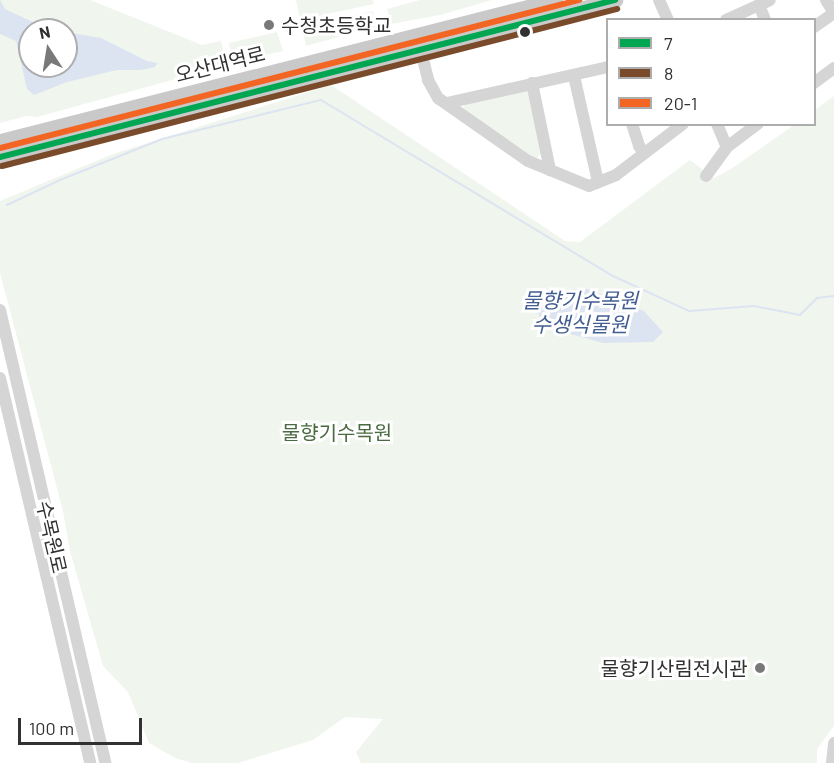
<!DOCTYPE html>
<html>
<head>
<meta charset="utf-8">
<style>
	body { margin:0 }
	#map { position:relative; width:834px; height:763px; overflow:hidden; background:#fff; font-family:Barlow,"Noto Sans KR",sans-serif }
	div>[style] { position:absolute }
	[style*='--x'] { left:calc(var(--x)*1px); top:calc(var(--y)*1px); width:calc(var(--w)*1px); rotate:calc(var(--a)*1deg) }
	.green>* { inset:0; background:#f0f5ee }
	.water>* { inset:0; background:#dde4f1 }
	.stream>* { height:2px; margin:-1px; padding:0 1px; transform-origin:1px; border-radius:1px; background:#dde4f1 }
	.minor>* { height:12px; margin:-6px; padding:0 6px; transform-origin:6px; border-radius:6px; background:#d5d5d5 }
	.major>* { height:15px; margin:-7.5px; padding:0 7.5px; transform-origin:7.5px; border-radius:7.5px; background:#c9c9c9 }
	.bus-1>* { height:6px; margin:-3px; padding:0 3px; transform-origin:3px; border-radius:3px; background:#00a651 }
	.bus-2>* { height:6px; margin:-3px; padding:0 3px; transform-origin:3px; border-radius:3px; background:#7a4b2a }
	.bus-3>* { height:6px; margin:-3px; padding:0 3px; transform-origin:3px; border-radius:3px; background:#f26522 }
	.dots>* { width:16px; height:16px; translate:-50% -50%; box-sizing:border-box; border:3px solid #fff; border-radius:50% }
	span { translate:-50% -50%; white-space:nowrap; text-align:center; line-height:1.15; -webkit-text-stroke:6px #fff; paint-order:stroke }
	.poi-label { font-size:20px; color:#313131 }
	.left { translate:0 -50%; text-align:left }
	.right { translate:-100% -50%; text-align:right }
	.street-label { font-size:20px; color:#313131 }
	.park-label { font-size:20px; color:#4a6b41 }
	.water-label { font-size:21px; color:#435e90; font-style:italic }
	.legend { position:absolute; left:606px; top:18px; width:210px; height:108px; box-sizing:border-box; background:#fff; border:2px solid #adadad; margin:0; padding:8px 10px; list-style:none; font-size:18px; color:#313131 }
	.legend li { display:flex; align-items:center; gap:12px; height:30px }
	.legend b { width:30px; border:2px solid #adadad }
	.north { position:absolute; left:18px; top:18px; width:60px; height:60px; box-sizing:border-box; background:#fff; border:2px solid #adadad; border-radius:50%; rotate:348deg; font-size:16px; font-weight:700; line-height:24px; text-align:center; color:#313131 }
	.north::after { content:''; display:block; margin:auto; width:21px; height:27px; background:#797979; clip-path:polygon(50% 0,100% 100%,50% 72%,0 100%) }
	.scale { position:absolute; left:18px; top:718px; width:124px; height:27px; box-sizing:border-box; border:3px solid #313131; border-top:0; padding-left:8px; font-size:18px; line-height:21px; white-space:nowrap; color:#313131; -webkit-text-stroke:4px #fff; paint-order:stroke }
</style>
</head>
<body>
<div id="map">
	<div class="green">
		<i style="clip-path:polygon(evenodd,0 0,90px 0,202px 45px,221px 41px,227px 65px,37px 117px,26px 116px,0 123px,0 0,30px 30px,66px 30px,66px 66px,30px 66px,30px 30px)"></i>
		<i style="clip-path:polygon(296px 0,373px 0,374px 4px,300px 20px)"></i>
		<i style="clip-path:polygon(420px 0,492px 0,440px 15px,391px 24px,387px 9px)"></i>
		<i style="clip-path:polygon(373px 11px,378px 26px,306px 46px,302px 27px)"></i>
		<i style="clip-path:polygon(277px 32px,283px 51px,233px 62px,229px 43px)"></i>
		<i style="clip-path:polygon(331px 85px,565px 241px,580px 242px,690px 160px,714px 178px,731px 169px,794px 125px,814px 124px,815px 110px,834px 96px,834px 726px,817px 749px,817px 763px,361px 763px,356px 752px,383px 719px,345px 717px,313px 740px,238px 763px,192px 763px,175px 758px,149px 743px,128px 692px,103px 666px,70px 551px,63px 511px,0 273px,0 201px,113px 154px)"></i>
		<i style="clip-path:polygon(523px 88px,528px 91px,542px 152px,536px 160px,462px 114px,465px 101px)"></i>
	</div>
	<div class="water">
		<i style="clip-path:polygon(0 0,5px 9px,37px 24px,60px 30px,30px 30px,30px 66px,66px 66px,66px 32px,101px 38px,147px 61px,157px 63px,155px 67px,141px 70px,117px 70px,67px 82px,34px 95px,27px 89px,16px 41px,0 34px)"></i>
		<i style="clip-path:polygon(584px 288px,644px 311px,663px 332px,653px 342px,603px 343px,567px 333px,540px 321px,538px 311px,549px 297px,563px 291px)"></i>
	</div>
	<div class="stream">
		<i style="--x:7;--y:205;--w:59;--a:-25.3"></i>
		<i style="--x:60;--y:180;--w:110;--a:-21.9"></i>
		<i style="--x:162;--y:139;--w:164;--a:-13.8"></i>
		<i style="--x:321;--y:100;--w:341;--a:31.1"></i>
		<i style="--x:613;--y:276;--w:84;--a:24.7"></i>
		<i style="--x:689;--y:311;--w:65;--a:-4.4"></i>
		<i style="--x:754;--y:306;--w:47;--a:11.1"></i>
		<i style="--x:800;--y:315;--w:24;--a:-45"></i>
		<i style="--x:817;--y:298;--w:17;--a:-7"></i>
	</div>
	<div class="minor">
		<i style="--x:659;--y:0;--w:22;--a:66"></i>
		<i style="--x:826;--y:0;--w:15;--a:58"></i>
		<i style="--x:759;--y:5;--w:16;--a:68"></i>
		<i style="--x:726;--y:20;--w:48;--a:-24.4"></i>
		<i style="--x:814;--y:27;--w:24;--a:-35"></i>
		<i style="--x:421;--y:51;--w:30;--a:76"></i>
		<i style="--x:428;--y:80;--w:21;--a:61"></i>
		<i style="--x:438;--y:98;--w:110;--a:35"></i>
		<i style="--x:528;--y:161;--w:66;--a:22.3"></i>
		<i style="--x:589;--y:186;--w:29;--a:-22"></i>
		<i style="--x:616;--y:175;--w:84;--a:-37.3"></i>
		<i style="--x:574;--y:76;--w:109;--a:77.2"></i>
		<i style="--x:532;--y:83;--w:89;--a:78.3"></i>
		<i style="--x:814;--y:83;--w:25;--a:-37"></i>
		<i style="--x:447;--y:103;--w:165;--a:-12.6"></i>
		<i style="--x:632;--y:124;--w:23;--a:72"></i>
		<i style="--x:639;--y:146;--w:9;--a:54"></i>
		<i style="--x:717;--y:124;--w:25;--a:67"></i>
		<i style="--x:706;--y:176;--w:36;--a:-54"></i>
		<i style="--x:727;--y:147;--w:39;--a:-37"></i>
		<i style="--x:0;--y:310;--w:465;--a:76.9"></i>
		<i style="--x:0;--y:378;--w:395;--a:76.8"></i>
		<i style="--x:832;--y:763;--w:20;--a:-84"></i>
	</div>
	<div class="major">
		<i style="--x:0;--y:141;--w:573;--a:-14.25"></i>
		<i style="--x:0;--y:157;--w:635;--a:-14.32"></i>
	</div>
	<div class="bus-1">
		<i style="--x:0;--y:157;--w:635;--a:-14.32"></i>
	</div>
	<div class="bus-2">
		<i style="--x:2;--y:166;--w:635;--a:-14.32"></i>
	</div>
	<div class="bus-3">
		<i style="--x:0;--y:148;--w:598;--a:-14.34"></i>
	</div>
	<div class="dots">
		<i style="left:269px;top:25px;background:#797979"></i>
		<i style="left:525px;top:32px;background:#313131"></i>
		<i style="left:760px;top:668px;background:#797979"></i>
	</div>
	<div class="poi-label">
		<span class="left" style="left:281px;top:25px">수청초등학교</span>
		<span class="right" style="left:748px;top:668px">물향기산림전시관</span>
	</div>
	<div class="street-label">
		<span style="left:220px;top:64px;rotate:-14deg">오산대역로</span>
		<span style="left:52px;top:537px;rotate:77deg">수목원로</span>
	</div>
	<div class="park-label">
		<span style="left:337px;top:432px">물향기수목원</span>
	</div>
	<div class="water-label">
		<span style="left:580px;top:312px">물향기수목원<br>수생식물원</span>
	</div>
	<ul class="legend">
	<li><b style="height:8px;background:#00a651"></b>7</li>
	<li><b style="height:8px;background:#7a4b2a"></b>8</li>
	<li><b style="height:8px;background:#f26522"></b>20-1</li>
	</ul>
	<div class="north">N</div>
	<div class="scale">100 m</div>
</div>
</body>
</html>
